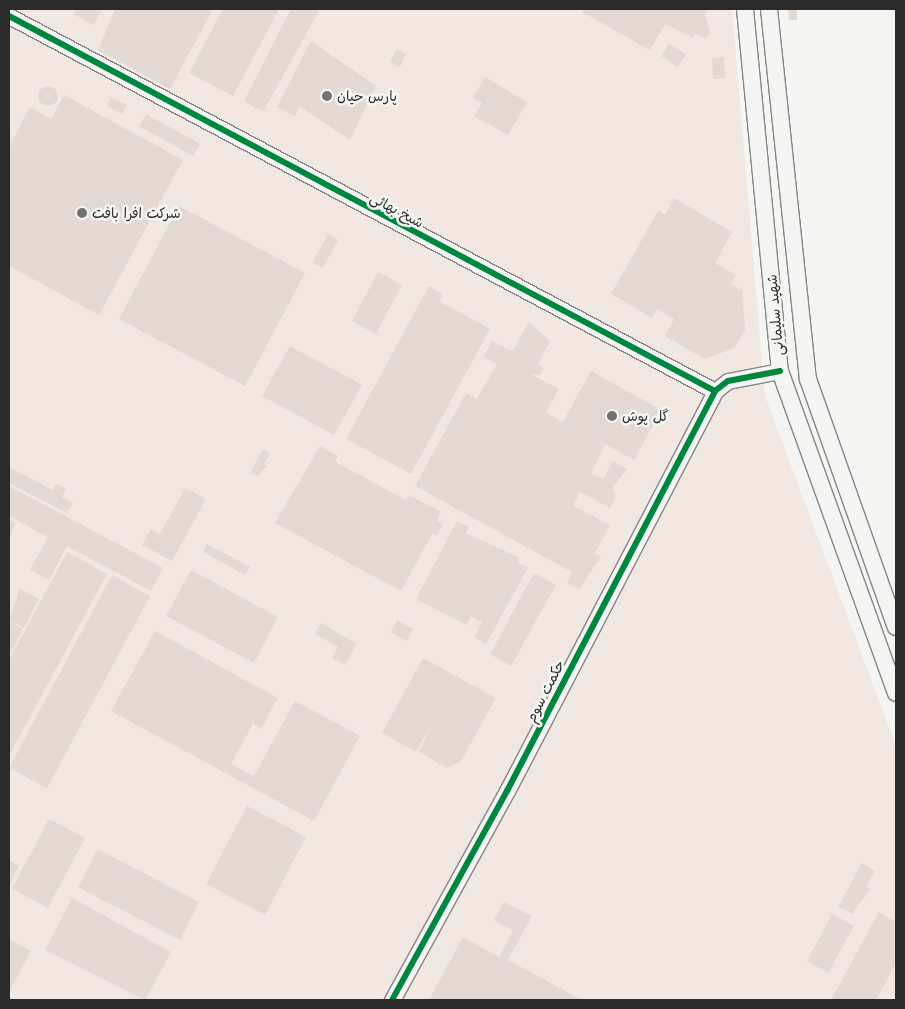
<!DOCTYPE html>
<html>
<head>
<meta charset="utf-8">
<style>
	body { margin:0 }
	#map { position:relative; width:905px; height:1009px; overflow:hidden; background:#f5f5f3; font-family:Mali,"Playpen Sans Arabic",sans-serif }
	div>[style] { position:absolute }
	[style*='--x'] { left:calc(var(--x)*1px); top:calc(var(--y)*1px); width:calc(var(--w)*1px); rotate:calc(var(--a)*1deg) }
	.built>* { inset:0; background:#f0e8e1 }
	.building>* { inset:0; background:#e4dad4 }
	.round { border-radius:50% }
	.roads { filter:drop-shadow(1px 0 #868685) drop-shadow(-1px 0 #868685) drop-shadow(0 1px #868685) drop-shadow(0 -1px #868685) }
	.tertiary>* { height:15px; margin:-7.5px; padding:0 7.5px; transform-origin:7.5px; border-radius:7.5px; background:#f5f5f3 }
	.secondary>* { height:16px; margin:-8px; padding:0 8px; transform-origin:8px; border-radius:8px; background:#f5f5f3 }
	.cycleway>* { height:6px; margin:-3px; padding:0 3px; transform-origin:3px; border-radius:3px; background:#00873e }
	.dots>* { width:14px; height:14px; translate:-50% -50%; box-sizing:border-box; border:2px solid #f6f6f2; border-radius:50% }
	span { translate:-50% -50%; white-space:nowrap; text-align:center; line-height:1.15; -webkit-text-stroke:5px #f6f6f2; paint-order:stroke }
	.poi-label { font-size:14px; color:#2b2b2b }
	.left { translate:0 -50%; text-align:left }
	.street-label { font-size:14px; color:#2b2b2b }
	.frame { position:absolute; inset:0; border:10px solid #2b2b2b; pointer-events:none }
</style>
</head>
<body>
<div id="map">
	<div class="built">
		<i style="clip-path:polygon(9px 9px,732px 9px,765px 396px,896px 746px,896px 1000px,9px 1000px)"></i>
	</div>
	<div class="building">
		<i style="clip-path:polygon(77px 9px,102px 9px,93px 25px,74px 14px)"></i>
		<i style="clip-path:polygon(115px 9px,213px 9px,170px 89px,98px 50px)"></i>
		<i style="clip-path:polygon(223px 9px,279px 9px,233px 96px,189px 73px)"></i>
		<i style="clip-path:polygon(291px 9px,320px 9px,263px 112px,244px 101px)"></i>
		<i style="clip-path:polygon(584px 9px,708px 9px,705px 15px,710px 32px,706px 39px,695px 34px,693px 38px,665px 24px,650px 50px,582px 12px)"></i>
		<i style="clip-path:polygon(788px 9px,797px 9px,797px 20px,789px 20px)"></i>
		<i style="clip-path:polygon(311px 41px,376px 86px,350px 140px,300px 107px,295px 116px,277px 107px)"></i>
		<i style="clip-path:polygon(669px 44px,686px 54px,678px 67px,661px 56px)"></i>
		<i style="clip-path:polygon(397px 49px,406px 54px,400px 67px,390px 62px)"></i>
		<i style="clip-path:polygon(724px 57px,725px 78px,713px 79px,712px 58px)"></i>
		<i style="clip-path:polygon(485px 77px,527px 102px,508px 135px,474px 116px,482px 103px,473px 98px)"></i>
		<i class="round" style="left:38px;top:86px;width:20px;height:20px"></i>
		<i style="clip-path:polygon(64px 95px,183px 160px,99px 315px,9px 266px,9px 147px,30px 107px,51px 119px)"></i>
		<i style="clip-path:polygon(111px 97px,127px 105px,122px 114px,107px 106px)"></i>
		<i style="clip-path:polygon(146px 114px,200px 144px,193px 156px,139px 126px)"></i>
		<i style="clip-path:polygon(674px 198px,732px 232px,715px 263px,736px 275px,731px 284px,742px 290px,745px 330px,734px 348px,705px 359px,665px 336px,674px 319px,657px 309px,652px 318px,611px 294px,658px 211px,665px 215px)"></i>
		<i style="clip-path:polygon(179px 206px,305px 273px,245px 386px,119px 319px)"></i>
		<i style="clip-path:polygon(328px 234px,338px 240px,323px 268px,312px 263px)"></i>
		<i style="clip-path:polygon(378px 272px,402px 285px,376px 334px,352px 321px)"></i>
		<i style="clip-path:polygon(429px 286px,443px 294px,439px 301px,490px 329px,411px 474px,346px 439px)"></i>
		<i style="clip-path:polygon(529px 322px,550px 341px,538px 364px,544px 368px,540px 375px,532px 375px,559px 389px,546px 412px,563px 422px,591px 371px,661px 410px,634px 460px,595px 439px,605px 445px,591px 473px,603px 479px,613px 461px,627px 469px,612px 488px,616px 496px,610px 508px,580px 492px,573px 506px,610px 525px,595px 553px,601px 557px,579px 589px,567px 583px,572px 572px,415px 486px,466px 393px,477px 399px,497px 364px,484px 357px,492px 341px,512px 351px)"></i>
		<i style="clip-path:polygon(290px 346px,362px 385px,334px 435px,262px 396px)"></i>
		<i style="clip-path:polygon(320px 446px,338px 456px,335px 462px,406px 500px,409px 495px,441px 512px,437px 521px,443px 525px,437px 536px,432px 534px,401px 591px,275px 523px)"></i>
		<i style="clip-path:polygon(263px 449px,270px 453px,264px 464px,267px 466px,257px 476px,250px 473px)"></i>
		<i style="clip-path:polygon(9px 467px,52px 490px,56px 484px,66px 489px,62px 497px,73px 503px,67px 513px,9px 483px)"></i>
		<i style="clip-path:polygon(9px 486px,163px 568px,151px 591px,67px 546px,49px 580px,30px 570px,48px 537px,9px 516px)"></i>
		<i style="clip-path:polygon(185px 488px,206px 499px,172px 561px,142px 545px,151px 529px,160px 534px)"></i>
		<i style="clip-path:polygon(9px 519px,16px 523px,9px 537px)"></i>
		<i style="clip-path:polygon(457px 521px,469px 527px,466px 533px,518px 557px,518px 563px,528px 568px,486px 644px,474px 637px,482px 622px,471px 616px,466px 625px,416px 599px)"></i>
		<i style="clip-path:polygon(207px 544px,250px 567px,245px 575px,203px 552px)"></i>
		<i style="clip-path:polygon(67px 552px,107px 574px,9px 756px,9px 660px)"></i>
		<i style="clip-path:polygon(191px 570px,278px 617px,254px 663px,166px 616px)"></i>
		<i style="clip-path:polygon(534px 573px,556px 585px,511px 666px,490px 654px)"></i>
		<i style="clip-path:polygon(112px 575px,150px 596px,47px 788px,9px 768px)"></i>
		<i style="clip-path:polygon(20px 589px,39px 599px,24px 628px,9px 620px)"></i>
		<i style="clip-path:polygon(397px 620px,413px 629px,407px 641px,391px 632px)"></i>
		<i style="clip-path:polygon(11px 622px,23px 629px,11px 653px,9px 626px)"></i>
		<i style="clip-path:polygon(321px 623px,357px 644px,345px 665px,332px 658px,338px 647px,315px 634px)"></i>
		<i style="clip-path:polygon(155px 631px,278px 698px,261px 729px,253px 724px,231px 764px,254px 776px,295px 701px,360px 736px,314px 821px,111px 711px)"></i>
		<i style="clip-path:polygon(423px 658px,496px 698px,461px 761px,447px 768px,419px 752px,431px 725px,416px 752px,382px 733px)"></i>
		<i style="clip-path:polygon(247px 806px,306px 837px,265px 915px,206px 884px)"></i>
		<i style="clip-path:polygon(49px 819px,85px 838px,48px 908px,12px 889px)"></i>
		<i style="clip-path:polygon(98px 849px,199px 902px,180px 940px,78px 887px)"></i>
		<i style="clip-path:polygon(9px 860px,19px 866px,9px 885px)"></i>
		<i style="clip-path:polygon(862px 863px,875px 871px,866px 887px,870px 889px,852px 914px,838px 907px)"></i>
		<i style="clip-path:polygon(72px 898px,171px 952px,145px 1000px,45px 950px)"></i>
		<i style="clip-path:polygon(504px 902px,532px 916px,508px 960px,582px 1000px,429px 1000px,463px 937px,499px 957px,513px 931px,494px 920px)"></i>
		<i style="clip-path:polygon(879px 912px,896px 922px,896px 963px,876px 1000px,831px 1000px)"></i>
		<i style="clip-path:polygon(832px 914px,854px 926px,828px 973px,807px 961px)"></i>
		<i style="clip-path:polygon(9px 939px,31px 951px,9px 992px)"></i>
	</div>
	<div class="roads">
		<div class="tertiary">
			<i style="--x:9;--y:16;--w:799;--a:27.98"></i>
			<i style="--x:392;--y:1000;--w:239;--a:-61.2"></i>
			<i style="--x:507;--y:791;--w:451;--a:-62.5"></i>
			<i style="--x:715;--y:391;--w:16;--a:-38"></i>
			<i style="--x:728;--y:381;--w:53;--a:-10.9"></i>
		</div>
		<div class="secondary">
			<i style="--x:745;--y:9;--w:364;--a:84.5"></i>
			<i style="--x:780;--y:371;--w:342;--a:70.2"></i>
			<i style="--x:769;--y:9;--w:372;--a:84"></i>
			<i style="--x:808;--y:379;--w:263;--a:70.5"></i>
		</div>
	</div>
	<div class="cycleway">
		<i style="--x:9;--y:16;--w:799;--a:27.98"></i>
		<i style="--x:392;--y:1000;--w:239;--a:-61.2"></i>
		<i style="--x:507;--y:791;--w:451;--a:-62.5"></i>
		<i style="--x:715;--y:391;--w:16;--a:-38"></i>
		<i style="--x:728;--y:381;--w:53;--a:-10.9"></i>
	</div>
	<div class="dots">
		<i style="left:327px;top:96px;background:#727271"></i>
		<i style="left:82px;top:213px;background:#727271"></i>
		<i style="left:612px;top:416px;background:#727271"></i>
	</div>
	<div class="poi-label">
		<span class="left" style="left:337px;top:96px">پارس حیان</span>
		<span class="left" style="left:92px;top:213px">شرکت افرا بافت</span>
		<span class="left" style="left:622px;top:416px">گل پوش</span>
	</div>
	<div class="street-label">
		<span style="left:397px;top:210px;rotate:28deg">شیخ بهائی</span>
		<span style="left:775px;top:315px;rotate:-95deg">شهید سلیمانی</span>
		<span style="left:545px;top:691px;rotate:-63deg">حکمت سوم</span>
	</div>
	<div class="frame"></div>
</div>
</body>
</html>
